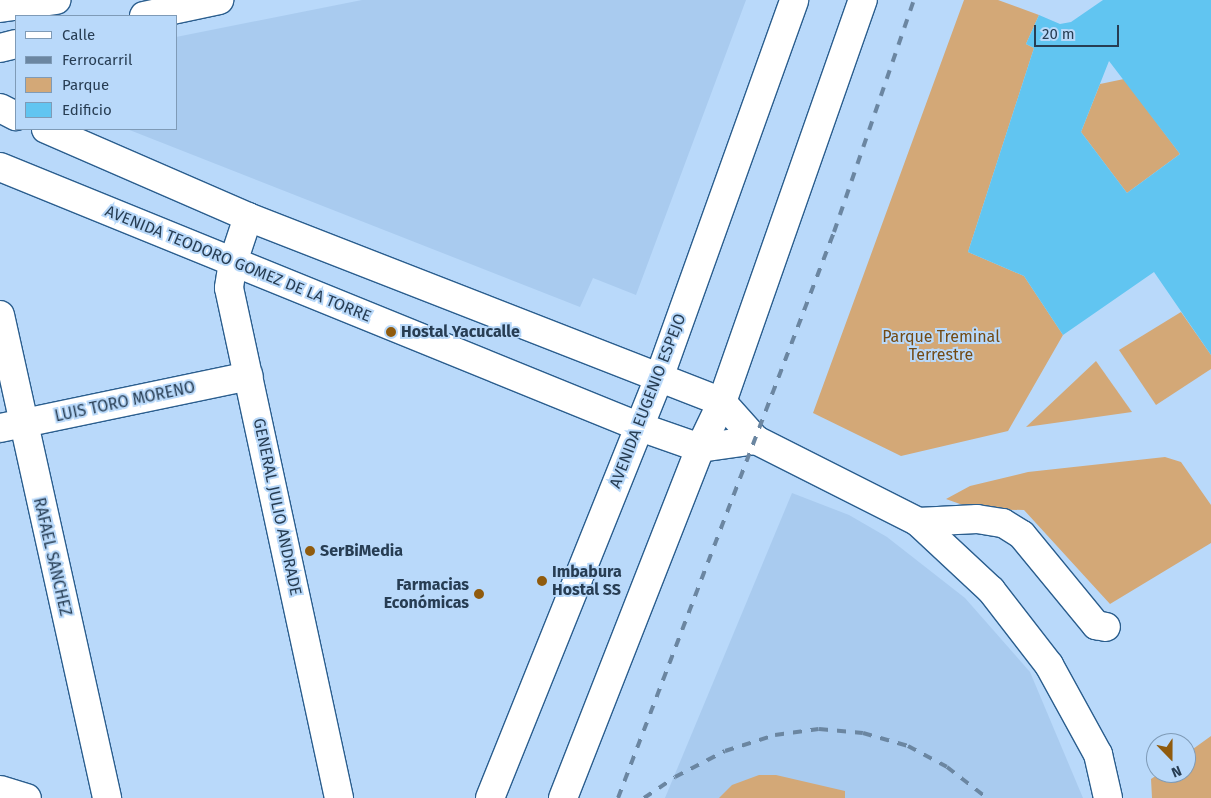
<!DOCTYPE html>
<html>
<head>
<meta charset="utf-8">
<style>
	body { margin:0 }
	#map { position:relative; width:1211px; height:798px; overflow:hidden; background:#b9d9fa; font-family:"Fira Sans",sans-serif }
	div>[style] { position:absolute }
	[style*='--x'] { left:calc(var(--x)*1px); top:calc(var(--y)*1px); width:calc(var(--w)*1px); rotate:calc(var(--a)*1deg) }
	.built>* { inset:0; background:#a9cbef }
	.green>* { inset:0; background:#d3a877 }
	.building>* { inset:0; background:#61c5f1 }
	.roads { filter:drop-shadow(1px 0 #2b5e8e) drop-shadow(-1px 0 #2b5e8e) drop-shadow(0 1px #2b5e8e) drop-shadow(0 -1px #2b5e8e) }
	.street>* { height:28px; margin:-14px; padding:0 14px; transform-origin:14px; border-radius:14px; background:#fff }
	.secondary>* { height:28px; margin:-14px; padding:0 14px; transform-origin:14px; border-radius:14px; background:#fff }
	.primary>* { height:28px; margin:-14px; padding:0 14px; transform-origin:14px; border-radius:14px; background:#fff }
	.rail>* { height:4px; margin-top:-2px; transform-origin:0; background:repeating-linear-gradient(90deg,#6b86a1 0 9px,transparent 0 18px) }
	.dots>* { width:14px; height:14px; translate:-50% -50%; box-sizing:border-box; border:2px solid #b9d9fa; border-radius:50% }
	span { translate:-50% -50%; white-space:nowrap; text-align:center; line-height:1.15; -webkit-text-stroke:4px #b9d9fa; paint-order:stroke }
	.street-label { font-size:16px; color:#273d53 }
	.poi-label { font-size:16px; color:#273d53; font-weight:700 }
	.left { translate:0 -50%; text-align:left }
	.right { translate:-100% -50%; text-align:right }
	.park-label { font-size:16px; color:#724a14 }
	.legend { position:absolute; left:15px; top:15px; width:162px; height:115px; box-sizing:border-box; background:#b9d9fa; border:1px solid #7f9bb7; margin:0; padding:6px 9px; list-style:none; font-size:15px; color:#273d53 }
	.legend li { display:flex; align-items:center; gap:10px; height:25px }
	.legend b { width:25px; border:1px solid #7f9bb7 }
	.north { position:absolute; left:1146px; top:733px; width:50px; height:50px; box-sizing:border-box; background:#b9d9fa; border:1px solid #7f9bb7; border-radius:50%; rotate:158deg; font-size:14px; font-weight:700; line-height:20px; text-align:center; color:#273d53 }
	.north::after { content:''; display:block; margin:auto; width:18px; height:22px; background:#905b0d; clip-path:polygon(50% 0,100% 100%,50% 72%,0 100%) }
	.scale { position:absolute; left:1034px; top:25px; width:85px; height:22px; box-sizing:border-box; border:2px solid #273d53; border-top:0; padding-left:6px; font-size:15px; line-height:18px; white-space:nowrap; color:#273d53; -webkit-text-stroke:4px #b9d9fa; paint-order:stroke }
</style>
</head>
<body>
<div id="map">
	<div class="built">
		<i style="clip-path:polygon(362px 0,746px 0,636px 295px,593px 278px,580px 307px,127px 129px,176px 129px,176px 37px)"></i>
		<i style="clip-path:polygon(792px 493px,849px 515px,887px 537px,965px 598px,1030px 672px,1083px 798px,665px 798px)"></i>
	</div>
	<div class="green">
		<i style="clip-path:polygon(964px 0,998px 0,1039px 15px,1026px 44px,1034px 48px,968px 252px,1024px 276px,1063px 335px,1008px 431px,901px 456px,813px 413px)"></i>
		<i style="clip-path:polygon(1124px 79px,1180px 154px,1127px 193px,1081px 132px,1100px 84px)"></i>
		<i style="clip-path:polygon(1181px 312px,1211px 355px,1211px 369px,1156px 405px,1119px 350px)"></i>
		<i style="clip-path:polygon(1096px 361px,1132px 412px,1026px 427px)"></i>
		<i style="clip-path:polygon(1165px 457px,1181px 462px,1211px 505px,1211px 543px,1110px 604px,1024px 510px,974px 509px,946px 499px,970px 486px,1028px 472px)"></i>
		<i style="clip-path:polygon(1211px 736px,1211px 798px,1152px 798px,1151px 779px,1160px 773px,1186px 773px,1186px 754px)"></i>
		<i style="clip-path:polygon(759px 775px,776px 775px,845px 791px,845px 798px,719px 798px,732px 785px)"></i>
	</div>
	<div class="building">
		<i style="clip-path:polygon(evenodd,1103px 0,1211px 0,1211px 355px,1154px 272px,1063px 335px,1024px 276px,968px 252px,1034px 48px,1026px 44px,1039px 15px,1060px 24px,1071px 22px,1103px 0,1109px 61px,1180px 154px,1127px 193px,1081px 132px,1109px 61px)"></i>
	</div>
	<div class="roads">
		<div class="street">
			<i style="--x:248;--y:217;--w:47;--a:108.4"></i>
			<i style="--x:233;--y:262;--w:26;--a:99"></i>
			<i style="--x:229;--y:288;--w:522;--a:77.83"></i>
			<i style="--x:0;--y:315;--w:495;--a:77.5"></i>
			<i style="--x:0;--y:428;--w:254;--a:-11.8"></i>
			<i style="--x:918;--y:522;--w:59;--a:-2.9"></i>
			<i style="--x:977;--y:519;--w:26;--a:9"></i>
			<i style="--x:1003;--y:523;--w:22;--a:32"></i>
			<i style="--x:1022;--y:535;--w:117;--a:50.6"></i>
			<i style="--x:1096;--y:625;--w:10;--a:11"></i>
			<i style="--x:0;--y:790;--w:28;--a:17"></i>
		</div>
		<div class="secondary">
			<i style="--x:722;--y:402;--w:51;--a:48.2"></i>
			<i style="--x:756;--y:440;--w:182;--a:26.8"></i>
			<i style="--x:918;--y:522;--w:100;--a:43"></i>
			<i style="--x:991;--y:590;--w:95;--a:52.3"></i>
			<i style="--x:1049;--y:665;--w:102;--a:61.2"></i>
			<i style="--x:1098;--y:754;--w:45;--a:77.2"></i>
			<i style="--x:700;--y:448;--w:57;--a:-8.1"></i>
		</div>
		<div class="primary">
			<i style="--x:0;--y:8;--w:57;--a:-8.1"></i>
			<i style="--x:144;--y:16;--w:77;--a:-12"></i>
			<i style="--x:0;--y:48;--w:16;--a:-14"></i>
			<i style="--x:0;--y:108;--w:18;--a:27"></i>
			<i style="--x:46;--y:129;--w:220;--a:23.5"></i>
			<i style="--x:248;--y:217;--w:509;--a:21.32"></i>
			<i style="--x:0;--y:167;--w:691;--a:22.11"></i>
			<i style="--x:640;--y:427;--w:64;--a:19.3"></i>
			<i style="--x:490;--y:798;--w:453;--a:-68.1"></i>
			<i style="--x:659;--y:378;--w:401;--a:-70.3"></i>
			<i style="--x:563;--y:798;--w:376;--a:-68.6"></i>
			<i style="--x:700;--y:448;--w:51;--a:-64.4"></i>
			<i style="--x:722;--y:402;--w:426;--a:-70.7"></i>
		</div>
	</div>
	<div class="rail">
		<i style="--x:618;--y:798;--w:606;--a:-69.11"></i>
		<i style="--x:834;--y:232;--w:245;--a:-71"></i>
		<i style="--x:644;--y:798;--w:37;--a:-34"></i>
		<i style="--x:675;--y:777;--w:56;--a:-27.5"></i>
		<i style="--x:725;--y:751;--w:52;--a:-17.7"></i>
		<i style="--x:775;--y:735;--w:44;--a:-7.8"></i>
		<i style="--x:819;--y:729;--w:44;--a:5.2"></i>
		<i style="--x:863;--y:733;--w:47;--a:16.1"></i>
		<i style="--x:908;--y:746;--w:44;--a:28.3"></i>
		<i style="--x:947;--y:767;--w:51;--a:37.8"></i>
	</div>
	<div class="dots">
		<i style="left:391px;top:332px;background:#905b0d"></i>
		<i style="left:310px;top:551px;background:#905b0d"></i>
		<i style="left:542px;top:581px;background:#905b0d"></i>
		<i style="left:479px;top:594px;background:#905b0d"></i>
	</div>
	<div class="street-label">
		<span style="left:238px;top:264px;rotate:22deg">AVENIDA TEODORO GOMEZ DE LA TORRE</span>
		<span style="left:648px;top:401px;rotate:-69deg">AVENIDA EUGENIO ESPEJO</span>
		<span style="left:125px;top:402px;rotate:-12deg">LUIS TORO MORENO</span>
		<span style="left:277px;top:507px;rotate:78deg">GENERAL JULIO ANDRADE</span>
		<span style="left:52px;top:557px;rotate:77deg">RAFAEL SANCHEZ</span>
	</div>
	<div class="poi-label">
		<span class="left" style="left:401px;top:332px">Hostal Yacucalle</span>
		<span class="left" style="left:320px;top:551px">SerBiMedia</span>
		<span class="left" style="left:552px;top:581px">Imbabura<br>Hostal SS</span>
		<span class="right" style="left:469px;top:594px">Farmacias<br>Económicas</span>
	</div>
	<div class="park-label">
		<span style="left:941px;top:346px">Parque Treminal<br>Terrestre</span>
	</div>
	<ul class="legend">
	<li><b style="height:6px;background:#fff"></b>Calle</li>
	<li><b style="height:6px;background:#6b86a1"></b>Ferrocarril</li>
	<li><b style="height:14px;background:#d3a877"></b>Parque</li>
	<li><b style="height:14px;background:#61c5f1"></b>Edificio</li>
	</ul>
	<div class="north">N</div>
	<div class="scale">20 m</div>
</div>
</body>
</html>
